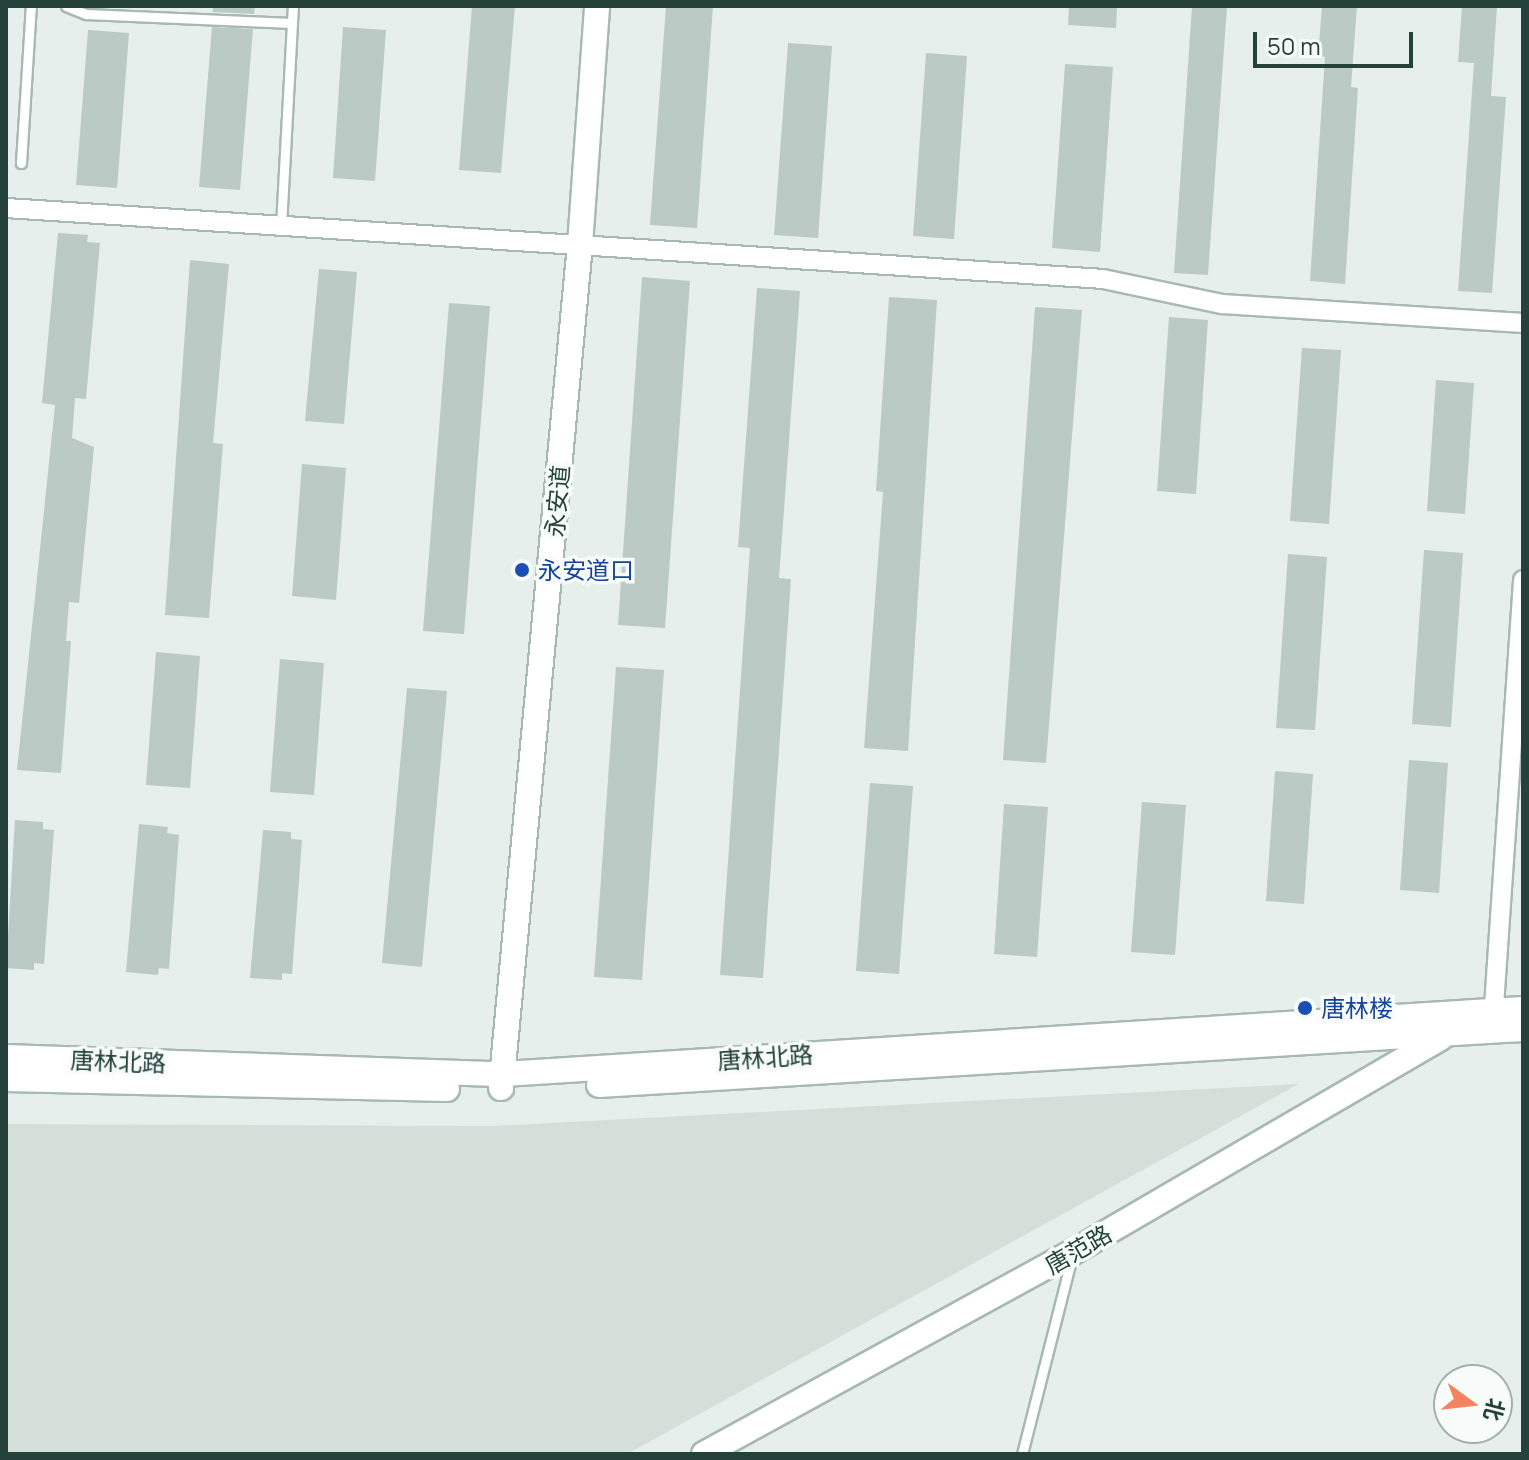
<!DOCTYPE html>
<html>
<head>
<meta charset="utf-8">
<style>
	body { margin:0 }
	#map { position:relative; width:1529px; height:1460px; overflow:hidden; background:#e6efeb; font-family:Manrope,"Noto Sans SC",sans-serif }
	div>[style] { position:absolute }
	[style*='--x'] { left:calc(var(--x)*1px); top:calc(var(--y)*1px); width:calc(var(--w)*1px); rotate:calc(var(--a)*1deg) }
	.built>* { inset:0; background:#d4dfda }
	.building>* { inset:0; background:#bbcac4 }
	.roads { filter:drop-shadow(2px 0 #a8b8b2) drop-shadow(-2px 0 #a8b8b2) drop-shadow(0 2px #a8b8b2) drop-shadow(0 -2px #a8b8b2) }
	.lane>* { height:9px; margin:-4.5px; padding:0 4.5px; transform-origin:4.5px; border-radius:4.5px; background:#fff }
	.street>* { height:18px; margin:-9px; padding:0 9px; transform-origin:9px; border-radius:9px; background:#fff }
	.secondary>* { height:24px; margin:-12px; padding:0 12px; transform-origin:12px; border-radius:12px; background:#fff }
	.dots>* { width:22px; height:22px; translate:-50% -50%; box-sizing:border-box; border:4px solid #f7fbf9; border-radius:50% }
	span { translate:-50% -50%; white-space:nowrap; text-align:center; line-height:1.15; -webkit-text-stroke:7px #f7fbf9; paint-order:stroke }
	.street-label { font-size:24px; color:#24423a }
	.transit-label { font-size:24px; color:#164399 }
	.left { translate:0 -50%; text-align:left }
	.frame { position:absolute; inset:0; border:8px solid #24423a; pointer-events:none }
	.north { position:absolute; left:1433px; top:1364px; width:80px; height:80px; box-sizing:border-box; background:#f7fbf9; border:2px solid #a3b1ad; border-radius:50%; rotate:105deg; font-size:22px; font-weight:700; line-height:32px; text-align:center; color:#24423a }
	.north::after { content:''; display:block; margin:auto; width:28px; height:36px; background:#f4845f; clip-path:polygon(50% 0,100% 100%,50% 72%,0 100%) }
	.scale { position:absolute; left:1253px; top:32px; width:160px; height:36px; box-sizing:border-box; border:4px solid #24423a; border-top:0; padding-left:10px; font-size:24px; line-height:28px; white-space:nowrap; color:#24423a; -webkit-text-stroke:6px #f7fbf9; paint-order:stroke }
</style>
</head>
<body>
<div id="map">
	<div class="built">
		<i style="clip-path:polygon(1299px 1084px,627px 1454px,6px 1454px,6px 1124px,492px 1126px)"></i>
	</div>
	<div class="building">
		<i style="clip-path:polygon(213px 6px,255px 6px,254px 14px,213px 12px)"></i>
		<i style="clip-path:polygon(472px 6px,515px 6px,501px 173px,459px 170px)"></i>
		<i style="clip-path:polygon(666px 6px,713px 6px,697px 228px,650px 225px)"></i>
		<i style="clip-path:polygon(1069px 6px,1117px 6px,1116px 28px,1068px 25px)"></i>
		<i style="clip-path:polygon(1192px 6px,1227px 6px,1208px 275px,1174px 273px)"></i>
		<i style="clip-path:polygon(1322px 6px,1357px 6px,1351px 87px,1358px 88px,1345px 284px,1310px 281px,1325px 57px,1318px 56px)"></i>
		<i style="clip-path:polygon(1462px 6px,1497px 6px,1491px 96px,1506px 97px,1492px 293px,1458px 291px,1474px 63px,1458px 62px)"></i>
		<i style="clip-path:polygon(212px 27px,253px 29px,240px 190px,199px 187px)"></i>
		<i style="clip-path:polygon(343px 27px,386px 30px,375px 181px,333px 178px)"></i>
		<i style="clip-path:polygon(88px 30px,129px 33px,117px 188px,76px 185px)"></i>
		<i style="clip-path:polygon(788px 43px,832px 46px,818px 238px,774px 235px)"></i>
		<i style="clip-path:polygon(926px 53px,967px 56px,954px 239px,913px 236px)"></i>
		<i style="clip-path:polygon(1065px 64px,1113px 67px,1100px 252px,1052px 248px)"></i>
		<i style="clip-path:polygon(58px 233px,88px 235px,87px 242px,100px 243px,86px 399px,75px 398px,72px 438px,94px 447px,79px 603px,69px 602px,66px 641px,71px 641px,61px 773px,17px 770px,55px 405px,42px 403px)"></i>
		<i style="clip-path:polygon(190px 260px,229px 264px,213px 443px,223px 444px,209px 618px,165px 615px)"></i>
		<i style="clip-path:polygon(319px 269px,357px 272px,344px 424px,305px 421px)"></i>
		<i style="clip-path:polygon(642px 277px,690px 281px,665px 628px,618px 625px)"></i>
		<i style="clip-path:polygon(757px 288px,800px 291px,779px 578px,791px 579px,763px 978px,720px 975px,750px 548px,738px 547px)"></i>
		<i style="clip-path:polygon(889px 297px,937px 300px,908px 751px,864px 748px,883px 492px,876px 491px)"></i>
		<i style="clip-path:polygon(449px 303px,490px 306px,464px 634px,423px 631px)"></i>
		<i style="clip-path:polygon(1035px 307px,1082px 310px,1046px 763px,1003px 760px)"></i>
		<i style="clip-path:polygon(1169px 317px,1208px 320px,1196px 494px,1157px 491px)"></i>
		<i style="clip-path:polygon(1302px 348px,1341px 350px,1329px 524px,1290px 521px)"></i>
		<i style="clip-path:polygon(1436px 380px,1474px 383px,1465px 514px,1427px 511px)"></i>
		<i style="clip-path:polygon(302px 464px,346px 468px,336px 600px,292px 596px)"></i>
		<i style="clip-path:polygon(1424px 550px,1463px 553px,1451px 727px,1412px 724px)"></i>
		<i style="clip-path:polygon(1288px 554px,1327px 557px,1315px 730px,1276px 728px)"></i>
		<i style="clip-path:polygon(156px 652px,200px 656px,190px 788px,146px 785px)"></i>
		<i style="clip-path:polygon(280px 659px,324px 663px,314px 795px,270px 792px)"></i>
		<i style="clip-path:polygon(616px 667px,664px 670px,642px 980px,594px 977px)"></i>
		<i style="clip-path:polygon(407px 688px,447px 691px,422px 967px,382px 963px)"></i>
		<i style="clip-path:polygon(1409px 760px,1448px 763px,1439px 893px,1400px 890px)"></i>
		<i style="clip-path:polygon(1275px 771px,1313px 774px,1304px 904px,1266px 901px)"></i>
		<i style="clip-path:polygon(870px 783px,913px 786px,899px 974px,856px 971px)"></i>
		<i style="clip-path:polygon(1142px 802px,1186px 805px,1175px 955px,1131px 952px)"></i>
		<i style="clip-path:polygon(1004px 804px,1048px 807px,1037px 957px,994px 954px)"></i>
		<i style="clip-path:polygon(15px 820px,43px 822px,43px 829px,54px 830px,44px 964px,34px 963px,34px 970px,6px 968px)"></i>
		<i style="clip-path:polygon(139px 824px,168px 827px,167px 833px,179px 835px,169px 969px,159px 968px,158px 975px,126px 972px)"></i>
		<i style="clip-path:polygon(263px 830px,291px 832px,291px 839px,302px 840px,292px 974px,282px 973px,282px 980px,250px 978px)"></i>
	</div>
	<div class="roads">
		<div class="lane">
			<i style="--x:66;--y:6;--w:22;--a:22"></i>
			<i style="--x:86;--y:14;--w:206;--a:2.5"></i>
			<i style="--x:21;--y:163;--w:157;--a:-86.4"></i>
			<i style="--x:281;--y:226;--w:220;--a:-86.9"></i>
			<i style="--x:1022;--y:1454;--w:204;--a:-75.8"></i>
		</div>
		<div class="street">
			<i style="--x:6;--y:208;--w:1099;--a:3.7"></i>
			<i style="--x:1103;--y:279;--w:122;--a:11.9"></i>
			<i style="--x:1222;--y:304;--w:302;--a:3.6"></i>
			<i style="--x:1493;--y:1021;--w:442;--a:-86.1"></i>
		</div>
		<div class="secondary">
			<i style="--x:6;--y:1057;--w:498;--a:2"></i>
			<i style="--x:504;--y:1074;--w:1021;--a:-3.65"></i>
			<i style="--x:6;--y:1079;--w:441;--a:1.3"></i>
			<i style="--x:599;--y:1085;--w:926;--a:-3.47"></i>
			<i style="--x:501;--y:1088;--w:847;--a:-84.65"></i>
			<i style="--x:580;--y:245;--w:240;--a:-85.9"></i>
			<i style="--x:704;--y:1454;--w:421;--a:-28.7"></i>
			<i style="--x:1073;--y:1252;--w:425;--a:-30.2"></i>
		</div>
	</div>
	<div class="dots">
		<i style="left:522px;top:570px;background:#1a4fb4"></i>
		<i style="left:1305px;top:1008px;background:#1a4fb4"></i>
	</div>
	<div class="street-label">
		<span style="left:557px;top:501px;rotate:-85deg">永安道</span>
		<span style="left:765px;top:1057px;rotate:-4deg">唐林北路</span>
		<span style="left:118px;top:1061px;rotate:2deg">唐林北路</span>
		<span style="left:1078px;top:1249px;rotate:-30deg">唐范路</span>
	</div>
	<div class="transit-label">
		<span class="left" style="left:538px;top:570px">永安道口</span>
		<span class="left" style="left:1321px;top:1008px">唐林楼</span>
	</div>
	<div class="frame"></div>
	<div class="north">北</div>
	<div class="scale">50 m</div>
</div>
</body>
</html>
